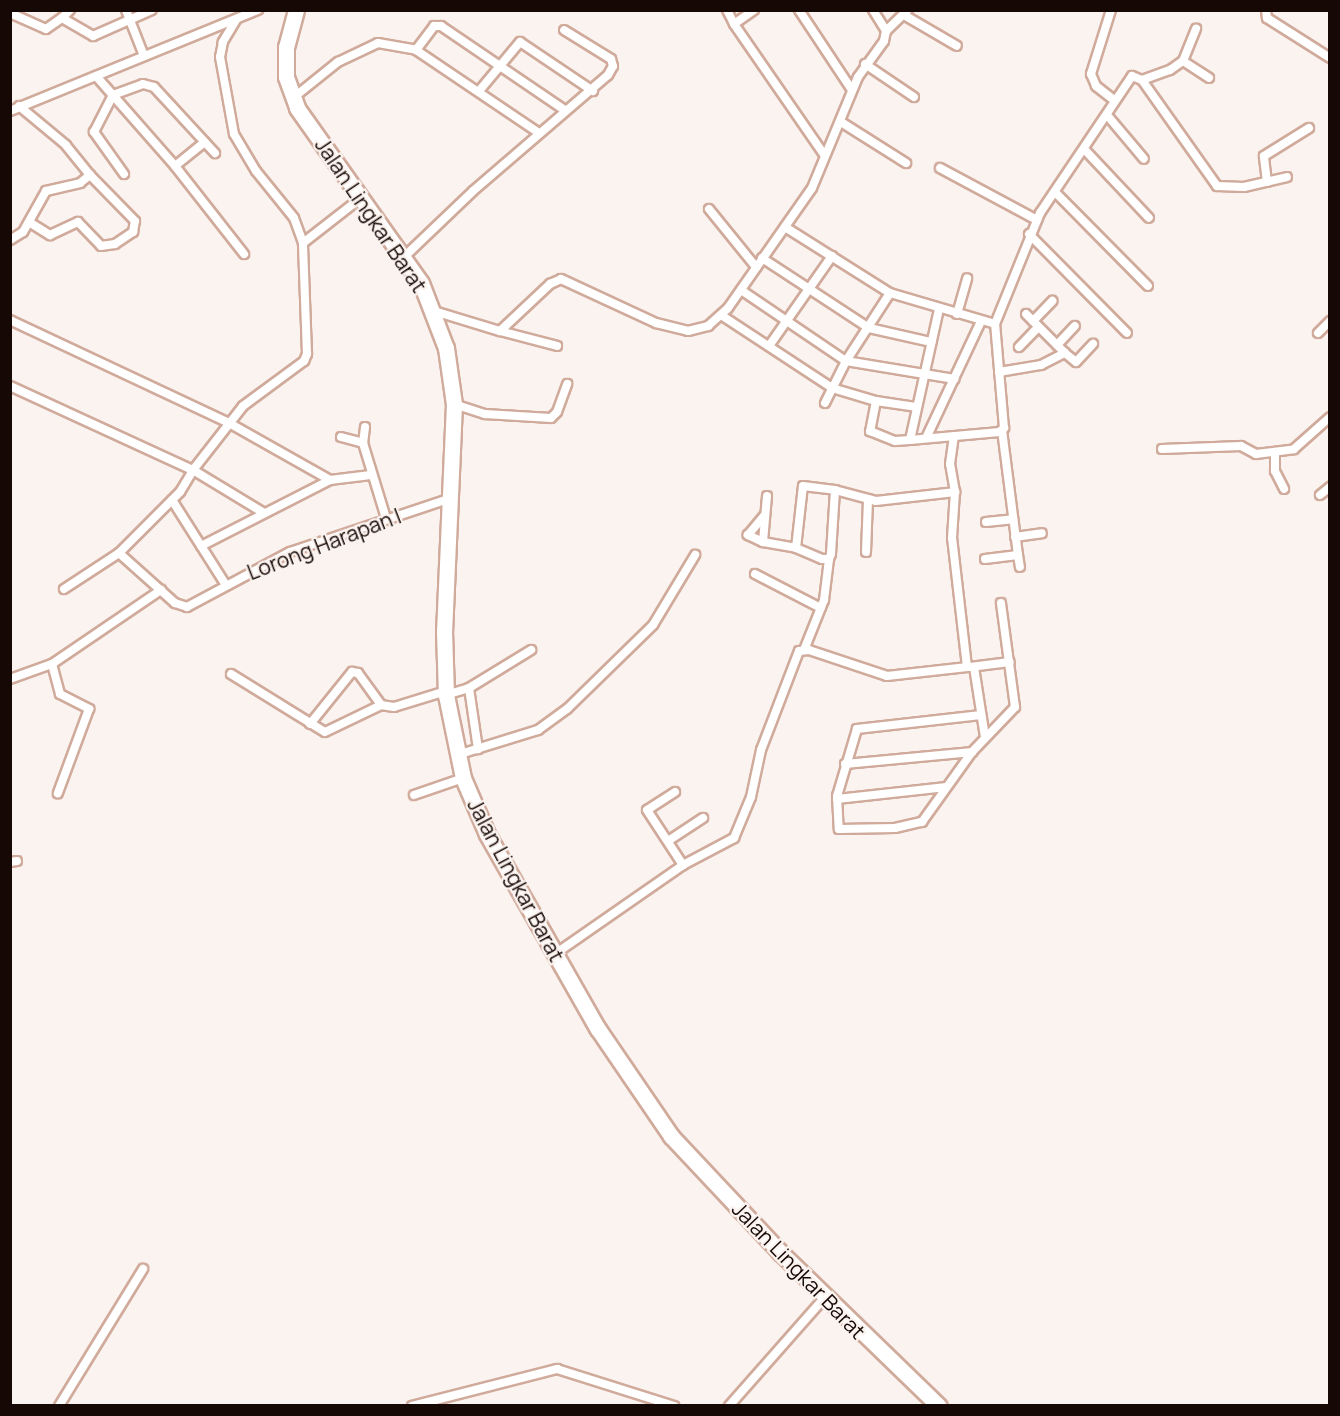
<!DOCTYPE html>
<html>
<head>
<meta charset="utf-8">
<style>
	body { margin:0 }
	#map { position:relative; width:1340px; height:1416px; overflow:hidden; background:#fbf3ef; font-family:Manrope,sans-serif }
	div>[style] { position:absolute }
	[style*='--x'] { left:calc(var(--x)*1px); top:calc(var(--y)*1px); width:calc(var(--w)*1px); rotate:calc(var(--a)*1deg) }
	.roads { filter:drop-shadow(2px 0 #d0aa9b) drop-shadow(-2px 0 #d0aa9b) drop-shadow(0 2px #d0aa9b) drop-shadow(0 -2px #d0aa9b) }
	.street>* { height:8px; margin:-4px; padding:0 4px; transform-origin:4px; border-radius:4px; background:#fff }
	.highway>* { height:15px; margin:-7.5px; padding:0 7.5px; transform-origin:7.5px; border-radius:7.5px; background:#fff }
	span { translate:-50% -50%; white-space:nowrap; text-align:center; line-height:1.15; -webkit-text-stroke:4.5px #fbf3ef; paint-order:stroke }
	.street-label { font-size:21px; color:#160905 }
	.frame { position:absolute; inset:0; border:12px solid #160905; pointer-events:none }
</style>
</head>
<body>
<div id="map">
	<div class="roads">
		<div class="street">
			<i style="--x:70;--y:10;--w:11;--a:135"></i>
			<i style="--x:62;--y:18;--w:36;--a:30"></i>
			<i style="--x:93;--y:36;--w:64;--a:-23.8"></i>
			<i style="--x:126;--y:10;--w:49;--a:68.6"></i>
			<i style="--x:727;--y:10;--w:16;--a:63"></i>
			<i style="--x:754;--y:10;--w:24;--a:145"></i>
			<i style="--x:734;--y:24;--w:160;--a:55.4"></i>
			<i style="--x:799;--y:10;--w:96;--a:56.5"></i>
			<i style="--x:873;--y:10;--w:25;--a:58"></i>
			<i style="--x:1111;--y:10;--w:67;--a:107.4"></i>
			<i style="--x:1091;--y:74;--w:13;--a:67"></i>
			<i style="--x:1096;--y:86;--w:24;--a:38"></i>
			<i style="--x:1266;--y:10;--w:8;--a:83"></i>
			<i style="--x:1267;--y:18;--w:75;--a:32.4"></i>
			<i style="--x:10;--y:13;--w:39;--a:24"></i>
			<i style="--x:46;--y:29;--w:19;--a:-35"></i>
			<i style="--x:904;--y:15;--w:61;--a:30.3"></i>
			<i style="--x:236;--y:20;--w:26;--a:121"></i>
			<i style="--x:223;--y:42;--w:15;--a:101"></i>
			<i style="--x:220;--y:57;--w:78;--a:79.7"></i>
			<i style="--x:234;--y:134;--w:43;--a:59.3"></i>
			<i style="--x:256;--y:171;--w:60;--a:51"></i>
			<i style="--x:294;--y:218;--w:27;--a:70"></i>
			<i style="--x:1183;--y:61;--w:31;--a:33"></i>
			<i style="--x:865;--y:64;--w:59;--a:34"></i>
			<i style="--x:96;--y:76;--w:120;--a:48.7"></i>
			<i style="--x:175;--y:166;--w:112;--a:51.9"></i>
			<i style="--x:1142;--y:80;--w:30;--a:-20"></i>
			<i style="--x:1170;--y:70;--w:16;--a:-35"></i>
			<i style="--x:1183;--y:61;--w:35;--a:-68"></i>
			<i style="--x:479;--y:91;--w:64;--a:-50.1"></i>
			<i style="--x:520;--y:42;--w:88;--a:33.9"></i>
			<i style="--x:293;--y:98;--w:58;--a:-38.7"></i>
			<i style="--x:338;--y:62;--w:44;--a:-25.4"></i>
			<i style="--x:378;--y:43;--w:39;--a:10"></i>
			<i style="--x:10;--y:111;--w:268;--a:-22.2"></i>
			<i style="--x:1107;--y:115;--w:57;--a:49.9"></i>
			<i style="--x:841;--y:122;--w:77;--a:32.2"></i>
			<i style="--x:539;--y:133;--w:148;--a:-146"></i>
			<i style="--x:416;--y:50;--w:30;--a:-53"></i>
			<i style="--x:434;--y:26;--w:7;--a:0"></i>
			<i style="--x:441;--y:26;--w:151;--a:34.2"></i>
			<i style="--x:1085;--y:150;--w:93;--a:46.7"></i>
			<i style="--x:175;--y:166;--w:38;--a:-39"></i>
			<i style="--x:940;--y:168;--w:110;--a:28.2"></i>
			<i style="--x:124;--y:174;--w:52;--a:-125.5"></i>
			<i style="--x:94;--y:132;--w:42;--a:-62.8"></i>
			<i style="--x:113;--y:95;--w:32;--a:-20"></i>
			<i style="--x:143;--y:84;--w:11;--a:15"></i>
			<i style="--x:154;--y:87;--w:90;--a:47.3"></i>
			<i style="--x:1267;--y:182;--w:26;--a:-97"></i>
			<i style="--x:1264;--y:156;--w:53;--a:-31.9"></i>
			<i style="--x:1055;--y:192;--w:132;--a:45.3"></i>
			<i style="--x:709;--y:209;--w:75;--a:51"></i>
			<i style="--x:29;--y:222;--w:25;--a:32"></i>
			<i style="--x:50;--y:235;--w:31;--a:-25"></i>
			<i style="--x:78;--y:222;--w:33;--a:46"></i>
			<i style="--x:101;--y:246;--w:14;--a:-8"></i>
			<i style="--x:115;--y:244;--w:22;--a:-34"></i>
			<i style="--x:133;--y:232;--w:11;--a:-80"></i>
			<i style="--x:135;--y:221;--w:64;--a:-134.4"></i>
			<i style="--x:785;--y:227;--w:124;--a:32.2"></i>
			<i style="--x:890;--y:293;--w:109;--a:16.4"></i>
			<i style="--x:1029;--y:234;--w:139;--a:45.3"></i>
			<i style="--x:10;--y:240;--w:15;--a:-32"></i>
			<i style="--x:23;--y:232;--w:47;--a:-60.7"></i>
			<i style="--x:46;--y:191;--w:35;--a:-13"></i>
			<i style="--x:80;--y:183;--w:13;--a:-39"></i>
			<i style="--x:90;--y:175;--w:38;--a:-129"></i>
			<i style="--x:66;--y:145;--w:61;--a:-140.3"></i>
			<i style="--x:404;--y:257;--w:95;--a:-43.7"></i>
			<i style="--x:473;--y:191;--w:178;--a:-40.7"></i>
			<i style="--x:608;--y:75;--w:10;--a:-61"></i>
			<i style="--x:613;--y:66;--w:7;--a:-106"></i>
			<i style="--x:611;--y:59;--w:55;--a:-148.3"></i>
			<i style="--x:762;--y:258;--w:128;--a:33.2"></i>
			<i style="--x:869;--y:328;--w:64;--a:12.7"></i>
			<i style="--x:741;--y:290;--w:127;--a:34.1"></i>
			<i style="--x:846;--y:361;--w:110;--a:9.4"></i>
			<i style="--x:939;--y:309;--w:134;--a:102.5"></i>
			<i style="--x:910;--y:440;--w:90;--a:-5.1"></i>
			<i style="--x:1000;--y:432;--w:6;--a:-45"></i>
			<i style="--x:1004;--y:428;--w:104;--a:-94.9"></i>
			<i style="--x:995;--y:324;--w:120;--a:-67.9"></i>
			<i style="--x:1040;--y:213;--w:165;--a:-56.1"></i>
			<i style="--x:1132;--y:76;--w:11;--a:22"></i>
			<i style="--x:1142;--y:80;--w:130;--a:54.7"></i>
			<i style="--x:1217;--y:186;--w:27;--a:2"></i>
			<i style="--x:1244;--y:187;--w:44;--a:-13.1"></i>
			<i style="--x:434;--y:311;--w:69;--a:16.9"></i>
			<i style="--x:500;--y:331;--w:69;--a:-43.2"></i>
			<i style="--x:550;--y:284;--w:12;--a:-24"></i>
			<i style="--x:561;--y:279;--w:105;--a:24.9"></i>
			<i style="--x:656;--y:323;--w:33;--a:14"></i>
			<i style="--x:688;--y:331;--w:21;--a:-14"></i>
			<i style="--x:708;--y:326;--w:27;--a:-42"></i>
			<i style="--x:728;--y:308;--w:146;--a:-55"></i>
			<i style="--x:812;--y:188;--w:120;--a:-67.5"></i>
			<i style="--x:858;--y:77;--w:44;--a:-54.2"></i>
			<i style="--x:884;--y:41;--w:10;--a:-79"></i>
			<i style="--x:886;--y:31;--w:30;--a:-44"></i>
			<i style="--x:957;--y:314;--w:37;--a:-74"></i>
			<i style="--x:721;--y:315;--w:133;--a:33.3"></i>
			<i style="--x:832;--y:388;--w:46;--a:16.5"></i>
			<i style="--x:876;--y:401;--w:40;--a:8.5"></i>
			<i style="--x:10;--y:320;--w:242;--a:25.2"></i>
			<i style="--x:229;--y:423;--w:116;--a:29.4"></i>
			<i style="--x:1033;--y:321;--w:28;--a:-46"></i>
			<i style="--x:500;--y:331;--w:59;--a:14.7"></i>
			<i style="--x:1318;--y:333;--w:17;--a:-45"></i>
			<i style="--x:1057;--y:345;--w:26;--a:-47"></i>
			<i style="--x:769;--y:346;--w:110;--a:-55"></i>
			<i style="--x:1019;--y:347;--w:28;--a:-46"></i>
			<i style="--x:1065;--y:353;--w:14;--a:39"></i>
			<i style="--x:1076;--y:362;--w:25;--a:-47"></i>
			<i style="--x:999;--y:372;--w:43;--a:-9.5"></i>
			<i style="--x:1041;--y:365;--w:27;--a:-27"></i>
			<i style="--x:1065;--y:353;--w:55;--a:-135"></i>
			<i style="--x:10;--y:386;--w:201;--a:24.7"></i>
			<i style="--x:193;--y:470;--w:81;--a:-52"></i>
			<i style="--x:243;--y:406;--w:76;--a:-36.4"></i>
			<i style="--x:304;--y:361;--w:8;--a:-67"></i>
			<i style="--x:307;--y:354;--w:111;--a:-92.1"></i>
			<i style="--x:303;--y:243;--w:75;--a:-37.9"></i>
			<i style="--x:876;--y:401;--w:31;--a:101"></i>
			<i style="--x:870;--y:431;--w:27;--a:22"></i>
			<i style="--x:895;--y:441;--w:15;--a:-4"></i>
			<i style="--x:825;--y:403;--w:47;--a:-63.4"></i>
			<i style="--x:846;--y:361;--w:81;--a:-57.1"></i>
			<i style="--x:454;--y:404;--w:33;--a:18"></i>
			<i style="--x:485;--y:414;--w:66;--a:3.5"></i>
			<i style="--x:551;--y:418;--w:8;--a:-45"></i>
			<i style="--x:557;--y:412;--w:30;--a:-70"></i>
			<i style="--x:365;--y:427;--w:16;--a:97"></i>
			<i style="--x:363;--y:443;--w:78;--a:73"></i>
			<i style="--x:927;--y:436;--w:127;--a:-64.8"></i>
			<i style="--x:341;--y:437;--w:23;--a:15"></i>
			<i style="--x:1162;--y:449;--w:79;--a:-2.2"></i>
			<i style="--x:1241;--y:446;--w:17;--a:28"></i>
			<i style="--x:1256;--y:454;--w:38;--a:-7"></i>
			<i style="--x:1294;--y:449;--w:48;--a:-41.6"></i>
			<i style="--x:1275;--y:452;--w:19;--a:90"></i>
			<i style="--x:1275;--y:471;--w:20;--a:63"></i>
			<i style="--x:835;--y:490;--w:64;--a:93.6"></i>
			<i style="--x:831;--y:554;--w:5;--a:112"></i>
			<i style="--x:829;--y:559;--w:7;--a:180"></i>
			<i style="--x:822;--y:559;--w:28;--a:-157"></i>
			<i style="--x:796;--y:548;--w:62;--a:-83.6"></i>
			<i style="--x:803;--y:486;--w:32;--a:7"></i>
			<i style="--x:835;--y:490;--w:42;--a:15"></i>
			<i style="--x:876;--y:501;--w:80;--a:-6.5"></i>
			<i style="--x:1320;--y:495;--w:13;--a:-39"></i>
			<i style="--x:767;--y:496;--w:46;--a:95"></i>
			<i style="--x:763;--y:542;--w:34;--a:10"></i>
			<i style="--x:172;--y:500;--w:101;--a:57.6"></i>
			<i style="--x:986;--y:522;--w:27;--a:-6"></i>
			<i style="--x:1015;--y:537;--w:27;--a:-8"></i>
			<i style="--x:763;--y:542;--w:17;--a:-155"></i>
			<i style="--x:748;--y:535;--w:25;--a:-50"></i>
			<i style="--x:201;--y:546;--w:145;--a:-27.1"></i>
			<i style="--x:330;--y:480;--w:41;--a:-7"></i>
			<i style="--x:866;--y:552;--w:53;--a:-87.8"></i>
			<i style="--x:119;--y:553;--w:86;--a:-45"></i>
			<i style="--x:180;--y:492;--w:26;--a:-59"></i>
			<i style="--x:193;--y:470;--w:83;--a:31.2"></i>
			<i style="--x:1018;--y:555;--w:12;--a:81"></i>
			<i style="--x:985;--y:559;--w:33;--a:-7"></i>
			<i style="--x:1018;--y:555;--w:126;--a:-97.3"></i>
			<i style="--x:755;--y:574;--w:74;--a:27.3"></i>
			<i style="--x:64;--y:589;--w:66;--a:-33.2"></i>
			<i style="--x:119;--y:553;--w:75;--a:41.8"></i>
			<i style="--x:175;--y:603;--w:13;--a:18"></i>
			<i style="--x:187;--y:607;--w:117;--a:-28.1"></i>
			<i style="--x:290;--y:552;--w:170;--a:-18.5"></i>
			<i style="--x:804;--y:650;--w:54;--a:-68.2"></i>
			<i style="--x:824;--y:600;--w:41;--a:-83"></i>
			<i style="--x:52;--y:664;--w:31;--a:75"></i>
			<i style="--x:60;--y:694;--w:33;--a:27"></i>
			<i style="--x:89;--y:709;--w:90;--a:110.3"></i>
			<i style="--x:970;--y:667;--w:40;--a:-7.1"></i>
			<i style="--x:974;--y:667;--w:71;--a:81.1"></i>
			<i style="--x:231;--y:674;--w:110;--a:31.7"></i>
			<i style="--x:325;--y:732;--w:62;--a:-25.7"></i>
			<i style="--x:381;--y:705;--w:13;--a:9"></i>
			<i style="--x:394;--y:707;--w:54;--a:-17.1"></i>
			<i style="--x:10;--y:679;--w:45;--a:-19.7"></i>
			<i style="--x:52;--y:664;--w:132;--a:-34.2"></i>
			<i style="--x:469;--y:688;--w:73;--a:-31.5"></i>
			<i style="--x:446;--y:695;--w:24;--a:-17"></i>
			<i style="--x:469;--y:688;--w:62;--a:81.6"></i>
			<i style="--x:981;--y:715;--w:125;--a:173.6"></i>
			<i style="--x:857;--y:729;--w:70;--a:106.6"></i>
			<i style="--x:837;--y:796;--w:33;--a:87"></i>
			<i style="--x:839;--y:829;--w:56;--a:-1"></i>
			<i style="--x:895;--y:828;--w:28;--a:-13"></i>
			<i style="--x:922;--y:822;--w:86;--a:-54.5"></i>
			<i style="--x:972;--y:752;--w:62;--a:-46.3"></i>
			<i style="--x:1015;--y:707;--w:105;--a:-97.7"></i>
			<i style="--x:310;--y:724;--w:67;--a:-51.1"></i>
			<i style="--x:352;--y:672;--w:6;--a:9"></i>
			<i style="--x:358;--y:673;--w:39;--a:54"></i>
			<i style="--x:457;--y:755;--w:85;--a:-17.2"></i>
			<i style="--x:538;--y:730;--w:36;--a:-36"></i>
			<i style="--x:567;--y:709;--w:120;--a:-44.3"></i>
			<i style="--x:653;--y:625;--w:82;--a:-59"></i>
			<i style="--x:845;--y:764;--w:128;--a:-5.4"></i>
			<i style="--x:675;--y:792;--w:33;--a:147"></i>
			<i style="--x:647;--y:810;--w:66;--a:56.8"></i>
			<i style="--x:414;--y:795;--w:52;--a:-19.1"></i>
			<i style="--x:837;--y:799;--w:110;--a:-6.3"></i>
			<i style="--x:668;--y:841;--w:42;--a:-33.3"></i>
			<i style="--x:10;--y:862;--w:7;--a:-8"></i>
			<i style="--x:555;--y:954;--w:156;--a:-34.8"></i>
			<i style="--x:683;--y:865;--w:58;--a:-27.9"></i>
			<i style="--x:734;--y:838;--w:44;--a:-67.5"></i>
			<i style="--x:751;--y:797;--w:48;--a:-78"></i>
			<i style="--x:761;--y:750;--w:106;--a:-69"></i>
			<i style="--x:799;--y:651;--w:10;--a:-6"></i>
			<i style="--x:809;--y:650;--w:82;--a:18.4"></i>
			<i style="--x:887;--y:676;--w:81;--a:-6.4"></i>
			<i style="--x:967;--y:667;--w:130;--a:-96.6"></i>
			<i style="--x:952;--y:538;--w:46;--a:-86.3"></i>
			<i style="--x:955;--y:492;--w:28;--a:-100"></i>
			<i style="--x:950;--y:464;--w:28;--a:-82"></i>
			<i style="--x:59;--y:1406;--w:161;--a:-58.5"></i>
			<i style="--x:412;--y:1406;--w:150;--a:-14.3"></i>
			<i style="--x:557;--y:1369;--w:123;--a:17.5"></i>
			<i style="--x:729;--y:1406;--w:145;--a:-48.6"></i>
		</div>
		<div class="highway">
			<i style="--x:296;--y:10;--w:38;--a:105"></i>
			<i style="--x:286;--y:47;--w:30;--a:90"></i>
			<i style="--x:286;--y:77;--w:33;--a:70"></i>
			<i style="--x:297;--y:108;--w:214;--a:54.7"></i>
			<i style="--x:421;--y:283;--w:70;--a:69"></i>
			<i style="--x:446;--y:348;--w:57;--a:81.9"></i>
			<i style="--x:454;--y:404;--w:227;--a:92.5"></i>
			<i style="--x:444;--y:631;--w:64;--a:88.2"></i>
			<i style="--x:446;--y:695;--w:85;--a:78.4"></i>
			<i style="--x:463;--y:778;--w:61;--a:66.8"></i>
			<i style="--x:487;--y:834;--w:224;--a:60.4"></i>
			<i style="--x:598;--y:1029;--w:130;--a:55.7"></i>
			<i style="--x:671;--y:1136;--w:159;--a:46.8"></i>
			<i style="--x:780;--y:1252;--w:221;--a:44.1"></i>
		</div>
	</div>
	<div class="street-label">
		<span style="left:371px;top:215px;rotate:56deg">Jalan Lingkar Barat</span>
		<span style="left:324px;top:544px;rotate:-21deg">Lorong Harapan I</span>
		<span style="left:516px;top:880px;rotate:62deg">Jalan Lingkar Barat</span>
		<span style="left:799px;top:1270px;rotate:46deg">Jalan Lingkar Barat</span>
	</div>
	<div class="frame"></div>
</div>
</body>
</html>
